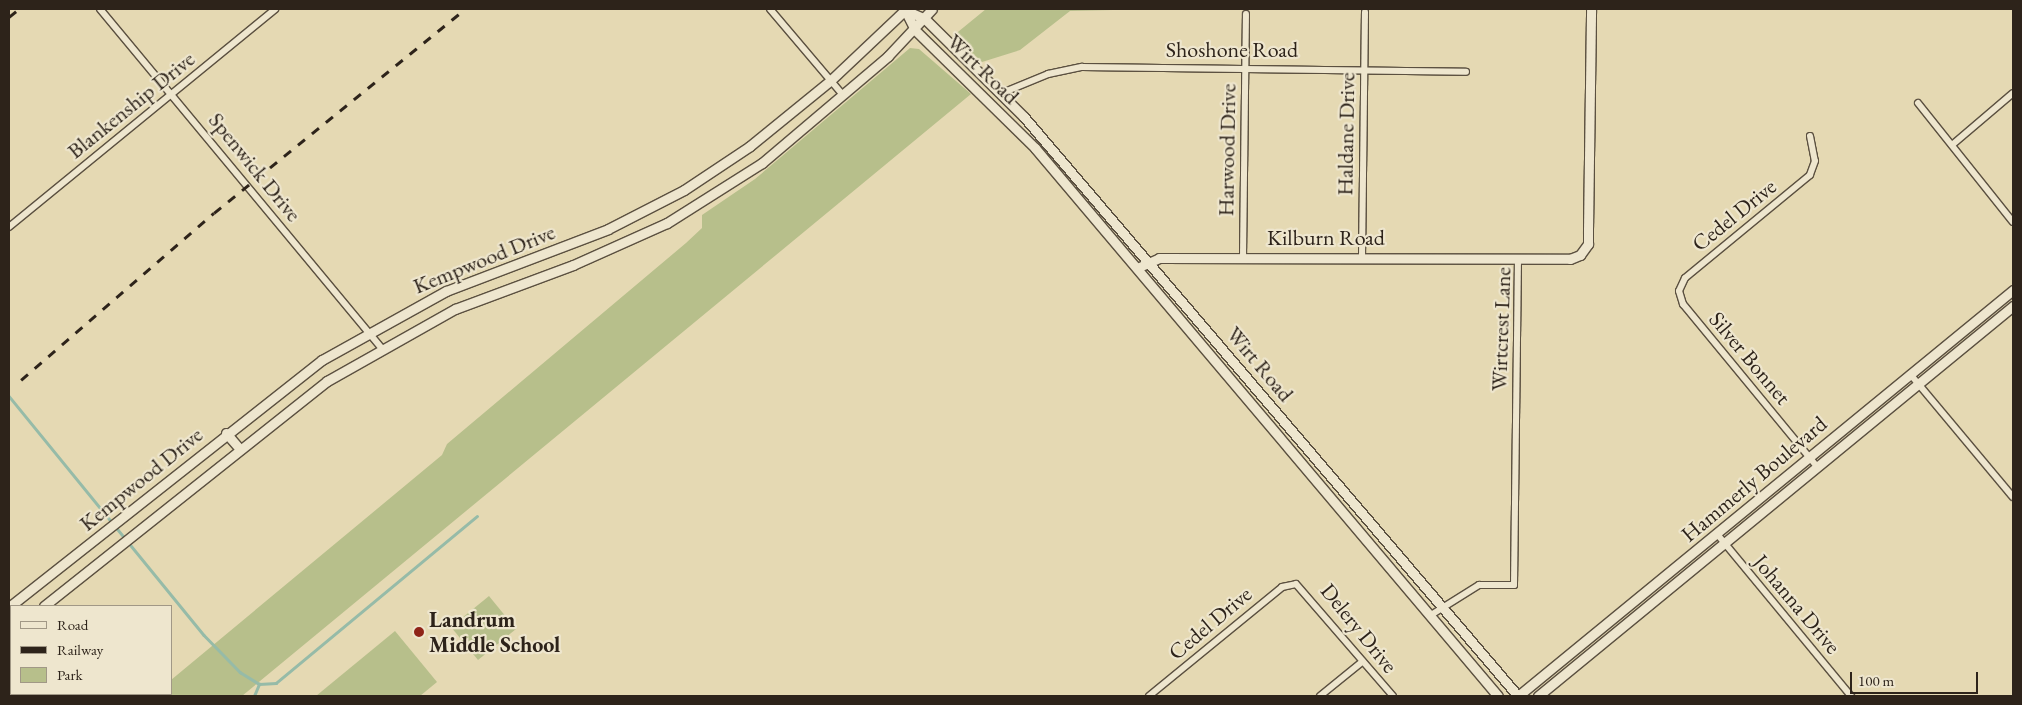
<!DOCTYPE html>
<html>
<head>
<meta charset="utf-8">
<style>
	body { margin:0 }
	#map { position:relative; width:2022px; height:705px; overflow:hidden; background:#e5d9b3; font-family:"EB Garamond",serif }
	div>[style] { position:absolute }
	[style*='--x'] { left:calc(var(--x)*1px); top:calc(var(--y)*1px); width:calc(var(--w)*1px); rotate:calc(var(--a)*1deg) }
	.green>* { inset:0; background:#b7bf8b }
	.stream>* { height:2.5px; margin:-1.25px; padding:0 1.25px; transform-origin:1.25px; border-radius:1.25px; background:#96bba8 }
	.roads { filter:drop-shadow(1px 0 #5b5040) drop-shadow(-1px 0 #5b5040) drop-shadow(0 1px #5b5040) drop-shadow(0 -1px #5b5040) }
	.street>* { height:6px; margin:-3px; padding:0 3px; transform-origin:3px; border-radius:3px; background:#eee6ce }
	.secondary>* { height:9px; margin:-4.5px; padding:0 4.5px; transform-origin:4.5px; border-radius:4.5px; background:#eee6ce }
	.rail>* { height:2.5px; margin-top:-1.25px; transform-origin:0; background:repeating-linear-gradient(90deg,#2d231a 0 9px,transparent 0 18px) }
	.dots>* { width:14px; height:14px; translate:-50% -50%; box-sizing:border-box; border:2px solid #eee6ce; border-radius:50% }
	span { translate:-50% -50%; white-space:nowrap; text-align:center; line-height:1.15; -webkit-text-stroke:4.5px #eee6ce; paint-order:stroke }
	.street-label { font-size:22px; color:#2d231a }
	.poi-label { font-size:22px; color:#2d231a; font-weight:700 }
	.left { translate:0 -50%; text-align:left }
	.frame { position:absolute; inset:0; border:10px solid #2d231a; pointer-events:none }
	.legend { position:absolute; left:10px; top:605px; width:162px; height:90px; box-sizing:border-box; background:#eee6ce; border:1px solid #a19886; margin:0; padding:6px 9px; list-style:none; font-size:15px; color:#2d231a }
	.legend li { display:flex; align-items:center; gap:10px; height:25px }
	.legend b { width:25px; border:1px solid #a19886 }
	.scale { position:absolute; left:1850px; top:672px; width:128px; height:22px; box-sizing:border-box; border:2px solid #2d231a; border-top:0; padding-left:6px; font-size:15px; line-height:18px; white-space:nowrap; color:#2d231a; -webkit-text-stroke:4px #eee6ce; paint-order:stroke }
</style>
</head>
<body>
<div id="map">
	<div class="green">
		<i style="clip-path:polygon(986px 9px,1156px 9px,1070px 11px,1020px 50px,982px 62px,953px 36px)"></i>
		<i style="clip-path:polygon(910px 48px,919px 49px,971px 94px,242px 696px,152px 696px,171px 694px,171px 680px,442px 455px,447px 444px,686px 243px,702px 228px,702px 215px,755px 179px)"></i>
		<i style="clip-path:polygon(489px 596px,516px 629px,478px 660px,451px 627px)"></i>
		<i style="clip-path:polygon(395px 631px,437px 682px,420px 696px,316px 696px)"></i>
	</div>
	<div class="stream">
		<i style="--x:9;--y:396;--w:308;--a:50.8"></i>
		<i style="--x:204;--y:635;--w:52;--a:45.8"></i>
		<i style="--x:240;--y:672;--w:22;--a:32"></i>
		<i style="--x:259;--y:684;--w:17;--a:-3"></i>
		<i style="--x:276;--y:683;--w:261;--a:-39.7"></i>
		<i style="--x:254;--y:696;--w:13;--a:-67"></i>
	</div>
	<div class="roads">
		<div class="street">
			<i style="--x:100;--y:9;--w:440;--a:50.3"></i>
			<i style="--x:770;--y:9;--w:111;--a:49.7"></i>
			<i style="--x:1002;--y:93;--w:50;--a:-22.4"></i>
			<i style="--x:1048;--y:74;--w:35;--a:-12"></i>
			<i style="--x:1082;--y:67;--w:384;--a:0.7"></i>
			<i style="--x:1918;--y:103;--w:152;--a:51.4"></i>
			<i style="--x:1810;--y:136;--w:25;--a:79"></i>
			<i style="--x:1815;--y:161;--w:15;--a:110"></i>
			<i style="--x:1810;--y:175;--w:162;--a:140.5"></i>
			<i style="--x:1685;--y:278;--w:14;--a:115"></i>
			<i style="--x:1679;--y:291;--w:14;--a:73"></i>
			<i style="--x:1683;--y:304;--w:212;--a:50.5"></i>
			<i style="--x:1952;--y:145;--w:80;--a:-40.4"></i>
			<i style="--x:9;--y:227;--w:344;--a:-39.3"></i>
			<i style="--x:1243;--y:256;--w:242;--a:-89.3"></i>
			<i style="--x:1362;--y:257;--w:245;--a:-89.3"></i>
			<i style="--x:1910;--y:374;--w:160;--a:50.1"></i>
			<i style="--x:1717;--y:534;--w:210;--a:50.4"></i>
			<i style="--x:1431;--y:615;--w:57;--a:-32"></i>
			<i style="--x:1479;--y:585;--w:35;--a:0"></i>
			<i style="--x:1514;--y:585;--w:327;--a:-89.3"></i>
			<i style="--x:1149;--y:696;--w:172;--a:-39.3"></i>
			<i style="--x:1282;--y:587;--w:14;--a:-12"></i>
			<i style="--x:1296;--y:584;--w:148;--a:49.1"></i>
			<i style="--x:1320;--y:696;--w:55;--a:-39.1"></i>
		</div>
		<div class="secondary">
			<i style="--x:905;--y:10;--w:22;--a:24"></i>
			<i style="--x:925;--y:19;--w:139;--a:44.7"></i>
			<i style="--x:1024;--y:117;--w:761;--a:49.53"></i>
			<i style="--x:1518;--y:696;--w:640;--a:-39.36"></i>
			<i style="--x:905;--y:10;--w:22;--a:63"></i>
			<i style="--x:915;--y:30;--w:168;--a:44.5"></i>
			<i style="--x:1035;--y:148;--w:717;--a:49.81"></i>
			<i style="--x:1137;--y:268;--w:24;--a:-24"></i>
			<i style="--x:1159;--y:258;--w:411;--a:0.1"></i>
			<i style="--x:1570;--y:259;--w:11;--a:-22"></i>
			<i style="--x:1580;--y:255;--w:14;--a:-54"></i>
			<i style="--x:1588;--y:244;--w:14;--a:-90"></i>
			<i style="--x:1588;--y:230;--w:221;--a:-89.2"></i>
			<i style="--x:226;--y:433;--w:18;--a:49"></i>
			<i style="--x:44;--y:606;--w:362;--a:-38.5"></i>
			<i style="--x:327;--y:381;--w:147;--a:-29.4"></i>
			<i style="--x:455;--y:309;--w:126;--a:-20.4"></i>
			<i style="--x:573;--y:265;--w:103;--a:-24.1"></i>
			<i style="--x:667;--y:223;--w:112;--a:-32.3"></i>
			<i style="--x:762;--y:163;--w:165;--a:-40.3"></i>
			<i style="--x:888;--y:56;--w:64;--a:-46.9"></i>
			<i style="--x:9;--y:607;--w:399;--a:-38.3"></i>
			<i style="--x:322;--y:360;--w:142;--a:-29.1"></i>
			<i style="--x:446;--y:291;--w:173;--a:-20.9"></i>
			<i style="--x:608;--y:229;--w:85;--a:-27.2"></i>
			<i style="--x:684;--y:190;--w:79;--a:-33.7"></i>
			<i style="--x:750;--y:146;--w:104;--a:-39.2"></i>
			<i style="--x:831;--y:80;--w:103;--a:-43.4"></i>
			<i style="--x:9;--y:630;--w:2;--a:-27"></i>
			<i style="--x:1538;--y:696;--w:615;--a:-39.39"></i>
		</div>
	</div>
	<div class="rail">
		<i style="--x:9;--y:17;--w:13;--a:-39"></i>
		<i style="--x:21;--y:380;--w:255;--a:-40.9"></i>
		<i style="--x:214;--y:213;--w:323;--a:-39.1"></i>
	</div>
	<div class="dots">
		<i style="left:419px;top:632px;background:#8f2418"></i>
	</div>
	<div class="street-label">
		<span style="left:1232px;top:50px">Shoshone Road</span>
		<span style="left:983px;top:69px;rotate:44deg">Wirt Road</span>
		<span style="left:131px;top:105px;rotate:-39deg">Blankenship Drive</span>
		<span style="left:1346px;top:134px;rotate:-89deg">Haldane Drive</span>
		<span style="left:1227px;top:150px;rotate:-89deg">Harwood Drive</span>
		<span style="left:255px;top:167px;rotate:51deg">Spenwick Drive</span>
		<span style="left:1734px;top:215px;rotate:-39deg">Cedel Drive</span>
		<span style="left:1326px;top:238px">Kilburn Road</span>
		<span style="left:484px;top:259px;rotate:-22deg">Kempwood Drive</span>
		<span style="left:1501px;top:329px;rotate:-88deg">Wirtcrest Lane</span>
		<span style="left:1750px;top:358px;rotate:50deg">Silver Bonnet</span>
		<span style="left:1260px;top:364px;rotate:50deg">Wirt Road</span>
		<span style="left:141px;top:479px;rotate:-39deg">Kempwood Drive</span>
		<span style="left:1754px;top:479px;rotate:-40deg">Hammerly Boulevard</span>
		<span style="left:1797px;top:604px;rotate:50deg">Johanna Drive</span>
		<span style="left:1210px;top:623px;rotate:-40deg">Cedel Drive</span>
		<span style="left:1359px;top:628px;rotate:51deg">Delery Drive</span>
	</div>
	<div class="poi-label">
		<span class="left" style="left:429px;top:632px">Landrum<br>Middle School</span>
	</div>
	<div class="frame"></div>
	<ul class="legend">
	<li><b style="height:6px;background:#eee6ce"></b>Road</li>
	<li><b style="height:6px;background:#2d231a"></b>Railway</li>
	<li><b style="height:14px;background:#b7bf8b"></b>Park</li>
	</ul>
	<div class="scale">100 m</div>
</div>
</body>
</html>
